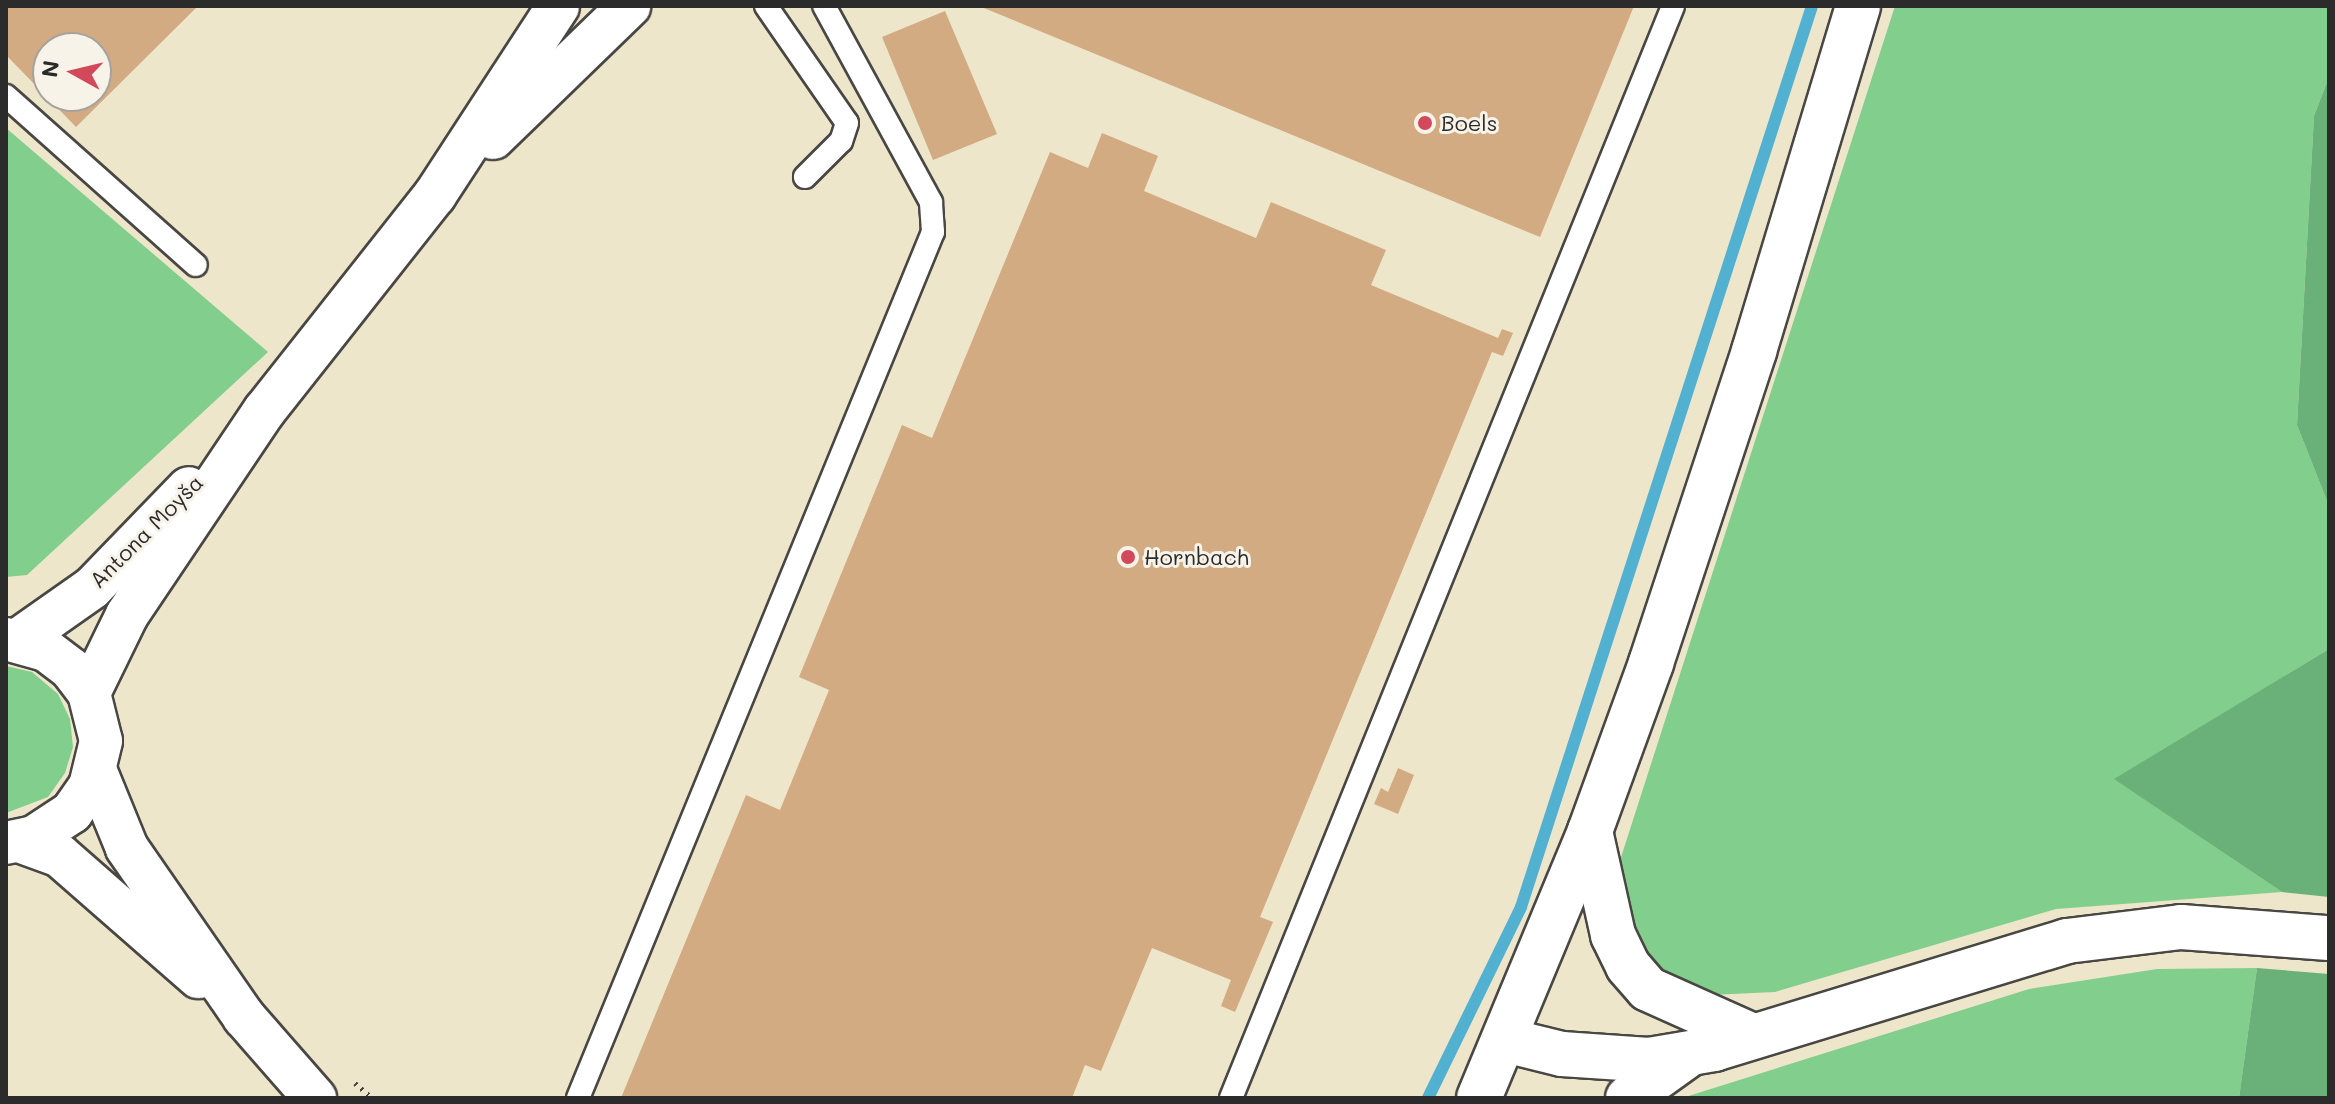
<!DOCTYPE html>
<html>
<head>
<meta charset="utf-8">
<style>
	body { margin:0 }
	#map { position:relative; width:2335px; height:1104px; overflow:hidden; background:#eee6cb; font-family:Mali,sans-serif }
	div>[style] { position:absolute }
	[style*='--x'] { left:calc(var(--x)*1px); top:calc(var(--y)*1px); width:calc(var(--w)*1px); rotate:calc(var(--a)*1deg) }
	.green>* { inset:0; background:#82ce8c }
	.forest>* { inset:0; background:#69b178 }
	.stream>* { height:12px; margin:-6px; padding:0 6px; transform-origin:6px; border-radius:6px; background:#52b0d1 }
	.building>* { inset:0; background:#d2ab82 }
	.path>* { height:5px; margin-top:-2.5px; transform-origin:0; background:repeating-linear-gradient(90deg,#484743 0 2px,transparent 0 8px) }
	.roads { filter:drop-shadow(2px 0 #484743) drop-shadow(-2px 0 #484743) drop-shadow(0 2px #484743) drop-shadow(0 -2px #484743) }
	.lane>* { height:22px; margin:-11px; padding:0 11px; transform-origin:11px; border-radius:11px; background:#fff }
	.street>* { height:42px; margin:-21px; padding:0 21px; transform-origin:21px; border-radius:21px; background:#fff }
	.secondary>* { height:44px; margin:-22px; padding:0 22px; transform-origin:22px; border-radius:22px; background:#fff }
	.dots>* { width:22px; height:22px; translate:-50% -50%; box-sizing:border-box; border:4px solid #f7f3e8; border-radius:50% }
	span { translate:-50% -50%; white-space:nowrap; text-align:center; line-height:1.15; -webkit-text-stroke:6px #f7f3e8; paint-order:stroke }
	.poi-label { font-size:22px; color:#2b2b2b }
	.left { translate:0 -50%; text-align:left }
	.street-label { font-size:22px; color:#2b2b2b }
	.frame { position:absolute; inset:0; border:8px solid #2b2b2b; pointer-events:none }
	.north { position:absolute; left:32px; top:32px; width:80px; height:80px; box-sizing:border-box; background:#f7f3e8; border:2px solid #a5a39c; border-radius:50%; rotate:278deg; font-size:22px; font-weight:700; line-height:32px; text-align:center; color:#2b2b2b }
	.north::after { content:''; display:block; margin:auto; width:28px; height:36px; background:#d1495b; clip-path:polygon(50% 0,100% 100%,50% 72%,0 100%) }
</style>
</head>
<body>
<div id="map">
	<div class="green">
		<i style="clip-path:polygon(1895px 6px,2329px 6px,2329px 77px,2314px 116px,2297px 425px,2329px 506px,2329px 649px,2115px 779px,2282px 892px,2056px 909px,1775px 992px,1710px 995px,1656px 968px,1614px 879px)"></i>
		<i style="clip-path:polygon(6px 128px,268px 352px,27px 575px,6px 577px)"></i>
		<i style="clip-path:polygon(6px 666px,32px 672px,58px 694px,70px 719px,73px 747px,65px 773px,48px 797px,6px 813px)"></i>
		<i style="clip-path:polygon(2257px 968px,2239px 1098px,1682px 1098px,2029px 989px,2157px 969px)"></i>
	</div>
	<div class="forest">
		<i style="clip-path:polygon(2329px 77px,2329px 506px,2297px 425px,2314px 116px)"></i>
		<i style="clip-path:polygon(2329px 649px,2329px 897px,2282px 892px,2114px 779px)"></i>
		<i style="clip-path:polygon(2257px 968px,2329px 974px,2329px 1098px,2239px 1098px)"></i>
	</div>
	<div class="stream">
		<i style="--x:1428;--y:1098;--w:212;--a:-64"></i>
		<i style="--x:1521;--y:907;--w:947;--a:-72.1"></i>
	</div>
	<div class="building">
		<i style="clip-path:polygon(evenodd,6px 6px,198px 6px,76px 127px,6px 55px,6px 6px,48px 48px,96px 48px,96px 96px,48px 96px,48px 48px)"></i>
		<i style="clip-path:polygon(979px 6px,1634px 6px,1540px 237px)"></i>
		<i style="clip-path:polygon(945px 11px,997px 134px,933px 160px,882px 37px)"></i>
		<i style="clip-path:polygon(1102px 133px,1158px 156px,1144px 191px,1256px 238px,1271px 202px,1386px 250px,1371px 285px,1498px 338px,1502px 329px,1513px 333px,1503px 356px,1492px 352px,1260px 917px,1273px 922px,1235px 1012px,1221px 1006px,1231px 980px,1152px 948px,1101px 1071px,1085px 1065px,1072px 1098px,621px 1098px,746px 795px,780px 810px,829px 690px,799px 677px,902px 425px,932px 438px,1050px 152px,1088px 168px)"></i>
		<i style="clip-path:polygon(1398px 768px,1414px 775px,1398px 814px,1374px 804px,1381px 788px,1388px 792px)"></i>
	</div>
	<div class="path">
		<i style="--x:355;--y:1083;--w:23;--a:41"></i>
	</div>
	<div class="roads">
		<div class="lane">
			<i style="--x:766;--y:6;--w:142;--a:55.3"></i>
			<i style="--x:847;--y:123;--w:19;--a:108"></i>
			<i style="--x:841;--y:141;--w:51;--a:135"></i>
			<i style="--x:6;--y:96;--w:254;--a:41.7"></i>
			<i style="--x:578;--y:1098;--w:936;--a:-67.71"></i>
			<i style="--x:933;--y:232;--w:30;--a:-94"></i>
			<i style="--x:931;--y:202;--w:223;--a:-118.6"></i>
			<i style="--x:1231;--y:1098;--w:1178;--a:-67.96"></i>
		</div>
		<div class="street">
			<i style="--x:493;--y:138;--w:190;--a:-44.1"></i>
			<i style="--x:6;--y:639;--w:41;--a:15.4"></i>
			<i style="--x:46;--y:650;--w:31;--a:37"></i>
			<i style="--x:71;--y:669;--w:30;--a:53"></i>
			<i style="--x:89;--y:693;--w:49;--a:76"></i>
			<i style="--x:101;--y:741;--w:46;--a:103.7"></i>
			<i style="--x:90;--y:786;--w:32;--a:125"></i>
			<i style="--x:72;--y:812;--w:45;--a:146.7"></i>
			<i style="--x:34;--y:837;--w:29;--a:168"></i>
			<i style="--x:18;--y:640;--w:90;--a:-35.1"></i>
			<i style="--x:92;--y:588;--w:139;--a:-45.9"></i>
			<i style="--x:89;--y:693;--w:87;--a:-64"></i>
			<i style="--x:127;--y:615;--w:247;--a:-56.1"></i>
			<i style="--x:265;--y:410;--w:274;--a:-51.7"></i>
			<i style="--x:435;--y:195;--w:225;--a:-56.9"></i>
			<i style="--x:96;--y:772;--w:82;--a:67.8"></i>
			<i style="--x:127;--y:848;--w:206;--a:55.3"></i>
			<i style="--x:244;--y:1017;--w:108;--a:48.8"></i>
			<i style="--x:19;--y:841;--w:44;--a:20.1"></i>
			<i style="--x:60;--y:856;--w:184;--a:41.2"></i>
		</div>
		<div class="secondary">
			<i style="--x:1590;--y:831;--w:107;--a:77.5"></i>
			<i style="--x:1613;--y:935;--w:34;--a:64"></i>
			<i style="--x:1628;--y:966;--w:30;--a:49"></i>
			<i style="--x:1648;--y:989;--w:115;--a:24.1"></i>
			<i style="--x:1505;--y:1040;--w:59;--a:13.8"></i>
			<i style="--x:1562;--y:1054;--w:87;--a:3.9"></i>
			<i style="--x:1649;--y:1060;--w:66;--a:-9.6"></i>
			<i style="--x:1714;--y:1049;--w:369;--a:-17"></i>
			<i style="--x:2067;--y:941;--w:115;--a:-7"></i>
			<i style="--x:2181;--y:927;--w:148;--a:4.3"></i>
			<i style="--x:1479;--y:1098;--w:289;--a:-67.4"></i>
			<i style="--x:1590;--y:831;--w:179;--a:-70"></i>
			<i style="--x:1651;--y:663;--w:329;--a:-71.7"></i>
			<i style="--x:1754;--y:351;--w:360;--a:-73.2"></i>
			<i style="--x:1628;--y:1098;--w:74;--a:-35.6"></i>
		</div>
	</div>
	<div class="dots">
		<i style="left:1425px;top:123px;background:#d1495b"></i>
		<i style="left:1128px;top:557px;background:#d1495b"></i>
	</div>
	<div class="poi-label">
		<span class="left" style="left:1441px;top:123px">Boels</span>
		<span class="left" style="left:1144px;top:557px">Hornbach</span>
	</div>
	<div class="street-label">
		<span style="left:146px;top:531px;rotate:-45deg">Antona Moyša</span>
	</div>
	<div class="frame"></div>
	<div class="north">N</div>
</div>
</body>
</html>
